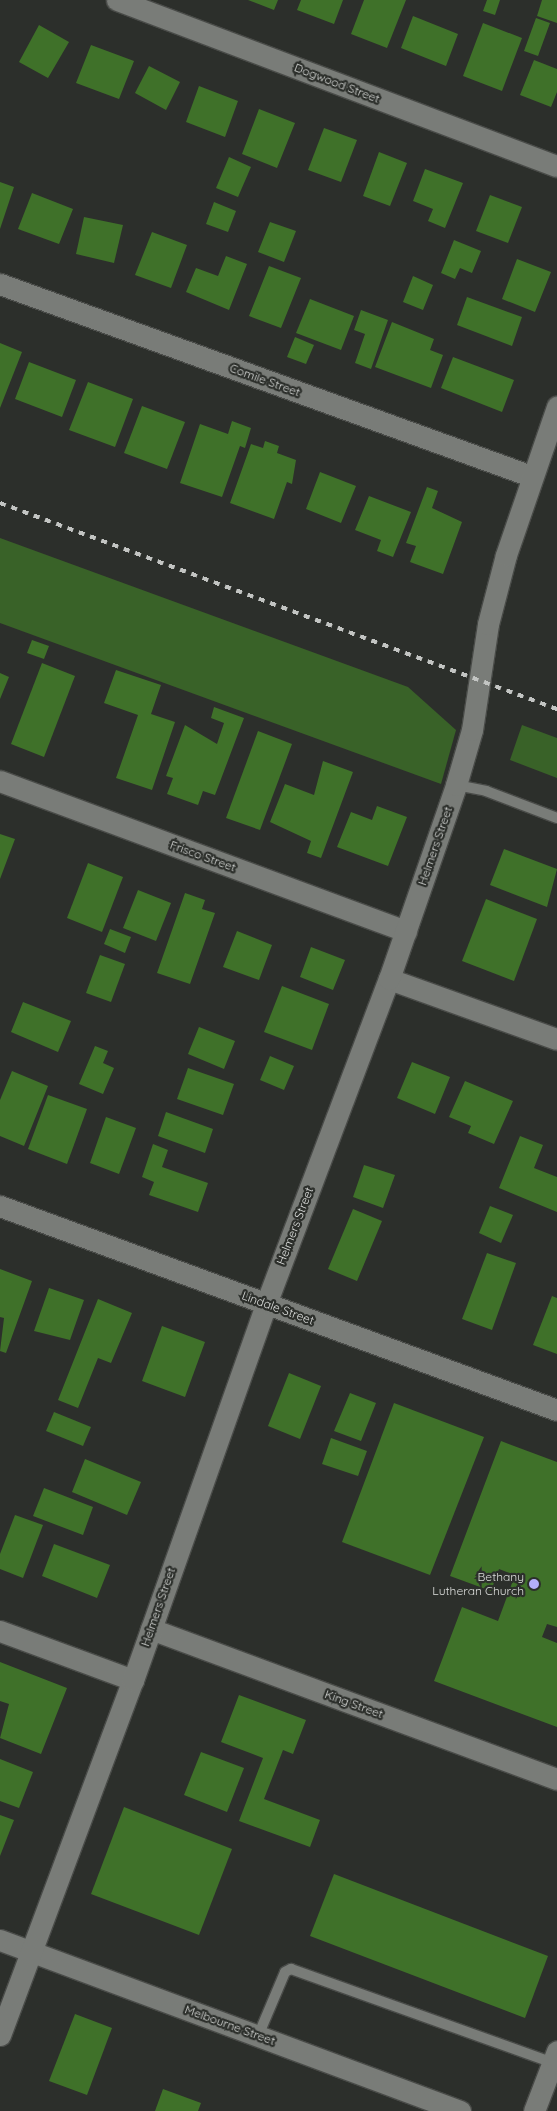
<!DOCTYPE html>
<html>
<head>
<meta charset="utf-8">
<style>
	body { margin:0 }
	#map { position:relative; width:557px; height:2111px; overflow:hidden; background:#2c2f2b; font-family:Quicksand,sans-serif }
	div>[style] { position:absolute }
	[style*='--x'] { left:calc(var(--x)*1px); top:calc(var(--y)*1px); width:calc(var(--w)*1px); rotate:calc(var(--a)*1deg) }
	.green>* { inset:0; background:#396228 }
	.building>* { inset:0; background:#3f7129 }
	.roads { filter:drop-shadow(1px 0 #494b48) drop-shadow(-1px 0 #494b48) drop-shadow(0 1px #494b48) drop-shadow(0 -1px #494b48) }
	.lane>* { height:10px; margin:-5px; padding:0 5px; transform-origin:5px; border-radius:5px; background:#797c78 }
	.street>* { height:21px; margin:-10.5px; padding:0 10.5px; transform-origin:10.5px; border-radius:10.5px; background:#797c78 }
	.rail>* { height:4px; margin-top:-2px; transform-origin:0; background:repeating-linear-gradient(90deg,#c3c5c3 0 6px,transparent 0 12px) }
	.dots>* { width:14px; height:14px; translate:-50% -50%; box-sizing:border-box; border:2px solid #2c2f2b; border-radius:50% }
	span { translate:-50% -50%; white-space:nowrap; text-align:center; line-height:1.15; -webkit-text-stroke:4.5px #2c2f2b; paint-order:stroke }
	.street-label { font-size:12px; color:#dcdedc }
	.poi-label { font-size:12px; color:#dcdedc }
	.right { translate:-100% -50%; text-align:right }
</style>
</head>
<body>
<div id="map">
	<div class="green">
		<i style="clip-path:polygon(0 538px,408px 687px,456px 730px,441px 784px,0 623px)"></i>
		<i style="clip-path:polygon(522px 725px,557px 738px,557px 778px,510px 760px)"></i>
	</div>
	<div class="building">
		<i style="clip-path:polygon(248px 0,278px 0,274px 10px)"></i>
		<i style="clip-path:polygon(301px 0,343px 0,334px 24px,297px 10px)"></i>
		<i style="clip-path:polygon(364px 0,406px 0,387px 48px,351px 34px)"></i>
		<i style="clip-path:polygon(487px 0,500px 0,495px 15px,483px 11px)"></i>
		<i style="clip-path:polygon(542px 0,557px 0,557px 23px,537px 16px)"></i>
		<i style="clip-path:polygon(413px 16px,458px 34px,446px 66px,401px 48px)"></i>
		<i style="clip-path:polygon(536px 18px,550px 23px,538px 56px,524px 51px)"></i>
		<i style="clip-path:polygon(483px 23px,522px 38px,502px 91px,463px 76px)"></i>
		<i style="clip-path:polygon(39px 25px,69px 42px,48px 78px,19px 62px)"></i>
		<i style="clip-path:polygon(91px 45px,134px 61px,119px 99px,76px 83px)"></i>
		<i style="clip-path:polygon(534px 60px,557px 69px,557px 92px,551px 107px,520px 95px)"></i>
		<i style="clip-path:polygon(149px 66px,180px 82px,166px 110px,135px 93px)"></i>
		<i style="clip-path:polygon(199px 86px,238px 101px,225px 137px,186px 122px)"></i>
		<i style="clip-path:polygon(259px 109px,295px 123px,277px 168px,242px 154px)"></i>
		<i style="clip-path:polygon(324px 128px,357px 140px,341px 182px,308px 170px)"></i>
		<i style="clip-path:polygon(379px 152px,407px 163px,390px 206px,363px 196px)"></i>
		<i style="clip-path:polygon(229px 157px,251px 167px,238px 197px,216px 188px)"></i>
		<i style="clip-path:polygon(425px 169px,463px 183px,445px 228px,428px 221px,433px 209px,413px 201px)"></i>
		<i style="clip-path:polygon(0 182px,14px 187px,0 229px)"></i>
		<i style="clip-path:polygon(32px 193px,73px 209px,59px 244px,18px 229px)"></i>
		<i style="clip-path:polygon(490px 195px,522px 207px,508px 243px,476px 231px)"></i>
		<i style="clip-path:polygon(214px 202px,236px 211px,228px 232px,206px 224px)"></i>
		<i style="clip-path:polygon(84px 217px,123px 225px,114px 263px,76px 254px)"></i>
		<i style="clip-path:polygon(270px 222px,296px 231px,284px 262px,258px 252px)"></i>
		<i style="clip-path:polygon(152px 232px,187px 245px,171px 288px,135px 275px)"></i>
		<i style="clip-path:polygon(454px 240px,481px 251px,472px 273px,460px 268px,455px 279px,441px 273px)"></i>
		<i style="clip-path:polygon(226px 256px,247px 264px,229px 310px,186px 292px,196px 268px,218px 276px)"></i>
		<i style="clip-path:polygon(517px 259px,551px 272px,535px 312px,502px 299px)"></i>
		<i style="clip-path:polygon(269px 266px,301px 278px,281px 328px,249px 316px)"></i>
		<i style="clip-path:polygon(413px 276px,433px 285px,423px 310px,403px 302px)"></i>
		<i style="clip-path:polygon(467px 297px,522px 317px,512px 346px,457px 325px)"></i>
		<i style="clip-path:polygon(310px 299px,354px 316px,341px 350px,296px 333px)"></i>
		<i style="clip-path:polygon(361px 310px,388px 320px,371px 369px,355px 363px,365px 334px,354px 330px)"></i>
		<i style="clip-path:polygon(392px 322px,434px 339px,430px 350px,443px 355px,431px 388px,375px 367px)"></i>
		<i style="clip-path:polygon(295px 337px,314px 345px,306px 364px,287px 357px)"></i>
		<i style="clip-path:polygon(0 343px,22px 352px,0 408px)"></i>
		<i style="clip-path:polygon(453px 357px,514px 380px,502px 412px,441px 388px)"></i>
		<i style="clip-path:polygon(29px 362px,76px 380px,62px 417px,15px 399px)"></i>
		<i style="clip-path:polygon(88px 382px,133px 399px,115px 447px,69px 430px)"></i>
		<i style="clip-path:polygon(142px 406px,185px 422px,167px 469px,124px 453px)"></i>
		<i style="clip-path:polygon(232px 421px,251px 428px,245px 448px,240px 446px,222px 497px,180px 483px,200px 424px,228px 434px)"></i>
		<i style="clip-path:polygon(265px 441px,279px 446px,277px 453px,296px 460px,292px 484px,287px 482px,274px 519px,230px 503px,251px 444px,263px 448px)"></i>
		<i style="clip-path:polygon(320px 472px,356px 486px,341px 523px,306px 509px)"></i>
		<i style="clip-path:polygon(427px 487px,438px 491px,432px 508px,462px 522px,443px 574px,410px 562px,416px 546px,406px 543px)"></i>
		<i style="clip-path:polygon(369px 496px,411px 512px,393px 557px,377px 551px,381px 540px,355px 530px)"></i>
		<i style="clip-path:polygon(32px 640px,49px 646px,44px 659px,27px 653px)"></i>
		<i style="clip-path:polygon(42px 663px,75px 676px,44px 757px,11px 744px)"></i>
		<i style="clip-path:polygon(116px 670px,161px 685px,151px 714px,175px 722px,152px 790px,116px 778px,138px 715px,104px 703px)"></i>
		<i style="clip-path:polygon(0 673px,9px 677px,0 699px)"></i>
		<i style="clip-path:polygon(214px 707px,244px 718px,215px 795px,203px 791px,198px 805px,167px 794px,173px 778px,166px 776px,185px 725px,217px 744px,224px 723px,211px 718px)"></i>
		<i style="clip-path:polygon(258px 731px,292px 744px,260px 830px,226px 818px)"></i>
		<i style="clip-path:polygon(323px 761px,353px 772px,321px 858px,307px 853px,311px 841px,270px 822px,285px 784px,314px 795px)"></i>
		<i style="clip-path:polygon(377px 806px,407px 817px,388px 866px,337px 847px,351px 812px,372px 820px)"></i>
		<i style="clip-path:polygon(0 834px,15px 839px,0 879px)"></i>
		<i style="clip-path:polygon(504px 849px,557px 869px,547px 907px,490px 885px)"></i>
		<i style="clip-path:polygon(88px 863px,123px 877px,102px 932px,67px 918px)"></i>
		<i style="clip-path:polygon(138px 890px,171px 903px,156px 941px,123px 928px)"></i>
		<i style="clip-path:polygon(185px 893px,205px 900px,202px 909px,215px 913px,190px 984px,157px 973px)"></i>
		<i style="clip-path:polygon(486px 899px,537px 919px,514px 981px,462px 961px)"></i>
		<i style="clip-path:polygon(110px 929px,131px 937px,125px 953px,104px 944px)"></i>
		<i style="clip-path:polygon(237px 931px,272px 945px,259px 980px,223px 967px)"></i>
		<i style="clip-path:polygon(311px 947px,345px 960px,333px 990px,300px 977px)"></i>
		<i style="clip-path:polygon(100px 955px,125px 964px,111px 1002px,86px 993px)"></i>
		<i style="clip-path:polygon(282px 986px,329px 1004px,312px 1050px,264px 1032px)"></i>
		<i style="clip-path:polygon(23px 1002px,71px 1021px,58px 1052px,11px 1032px)"></i>
		<i style="clip-path:polygon(199px 1027px,235px 1041px,224px 1069px,188px 1054px)"></i>
		<i style="clip-path:polygon(95px 1046px,108px 1051px,103px 1063px,114px 1068px,103px 1094px,79px 1084px)"></i>
		<i style="clip-path:polygon(270px 1056px,294px 1066px,284px 1090px,260px 1080px)"></i>
		<i style="clip-path:polygon(412px 1062px,450px 1077px,435px 1114px,397px 1098px)"></i>
		<i style="clip-path:polygon(188px 1068px,234px 1084px,223px 1115px,177px 1099px)"></i>
		<i style="clip-path:polygon(12px 1071px,48px 1086px,24px 1146px,0 1136px,0 1100px)"></i>
		<i style="clip-path:polygon(465px 1081px,513px 1101px,494px 1144px,468px 1133px,471px 1126px,449px 1117px)"></i>
		<i style="clip-path:polygon(48px 1095px,87px 1109px,67px 1164px,28px 1149px)"></i>
		<i style="clip-path:polygon(166px 1112px,213px 1129px,205px 1153px,158px 1136px)"></i>
		<i style="clip-path:polygon(106px 1117px,136px 1128px,119px 1174px,90px 1163px)"></i>
		<i style="clip-path:polygon(520px 1136px,543px 1145px,534px 1168px,557px 1177px,557px 1212px,499px 1188px)"></i>
		<i style="clip-path:polygon(153px 1144px,168px 1150px,162px 1167px,208px 1183px,198px 1212px,149px 1195px,154px 1182px,142px 1177px)"></i>
		<i style="clip-path:polygon(364px 1165px,395px 1175px,383px 1208px,353px 1197px)"></i>
		<i style="clip-path:polygon(490px 1206px,513px 1215px,501px 1243px,479px 1233px)"></i>
		<i style="clip-path:polygon(353px 1209px,382px 1221px,357px 1281px,328px 1269px)"></i>
		<i style="clip-path:polygon(487px 1253px,516px 1263px,492px 1330px,462px 1319px)"></i>
		<i style="clip-path:polygon(0 1269px,32px 1281px,6px 1353px,0 1351px,4px 1318px,0 1317px)"></i>
		<i style="clip-path:polygon(49px 1288px,84px 1300px,70px 1340px,34px 1331px)"></i>
		<i style="clip-path:polygon(552px 1296px,557px 1298px,557px 1354px,533px 1345px)"></i>
		<i style="clip-path:polygon(98px 1299px,132px 1313px,111px 1363px,98px 1358px,78px 1408px,58px 1400px)"></i>
		<i style="clip-path:polygon(162px 1326px,205px 1342px,185px 1397px,142px 1381px)"></i>
		<i style="clip-path:polygon(289px 1373px,321px 1386px,300px 1439px,268px 1426px)"></i>
		<i style="clip-path:polygon(350px 1393px,376px 1403px,361px 1441px,334px 1431px)"></i>
		<i style="clip-path:polygon(394px 1403px,484px 1437px,430px 1575px,342px 1542px)"></i>
		<i style="clip-path:polygon(54px 1412px,91px 1427px,83px 1446px,46px 1431px)"></i>
		<i style="clip-path:polygon(331px 1438px,367px 1451px,358px 1476px,322px 1464px)"></i>
		<i style="clip-path:polygon(501px 1441px,557px 1462px,557px 1627px,547px 1624px,542px 1637px,557px 1643px,557px 1727px,434px 1681px,462px 1607px,498px 1621px,515px 1575px,499px 1569px,491px 1591px,450px 1576px)"></i>
		<i style="clip-path:polygon(85px 1459px,141px 1482px,127px 1515px,72px 1492px)"></i>
		<i style="clip-path:polygon(44px 1488px,93px 1507px,83px 1535px,33px 1516px)"></i>
		<i style="clip-path:polygon(15px 1515px,43px 1525px,23px 1578px,0 1569px,0 1554px)"></i>
		<i style="clip-path:polygon(54px 1544px,110px 1565px,97px 1598px,42px 1576px)"></i>
		<i style="clip-path:polygon(0 1662px,67px 1688px,41px 1754px,0 1738px,9px 1704px,0 1701px)"></i>
		<i style="clip-path:polygon(239px 1695px,306px 1720px,293px 1754px,283px 1750px,264px 1799px,320px 1820px,310px 1847px,239px 1821px,263px 1758px,221px 1742px)"></i>
		<i style="clip-path:polygon(201px 1752px,244px 1768px,227px 1812px,184px 1795px)"></i>
		<i style="clip-path:polygon(0 1759px,33px 1772px,19px 1808px,0 1801px)"></i>
		<i style="clip-path:polygon(124px 1807px,232px 1849px,199px 1935px,91px 1894px)"></i>
		<i style="clip-path:polygon(0 1815px,14px 1820px,0 1856px)"></i>
		<i style="clip-path:polygon(334px 1874px,548px 1956px,525px 2018px,310px 1936px)"></i>
		<i style="clip-path:polygon(75px 2014px,112px 2028px,87px 2095px,49px 2081px)"></i>
		<i style="clip-path:polygon(163px 2089px,201px 2103px,198px 2111px,155px 2111px)"></i>
	</div>
	<div class="roads">
		<div class="lane">
			<i style="--x:456;--y:785;--w:31;--a:11"></i>
			<i style="--x:486;--y:791;--w:76;--a:20.8"></i>
			<i style="--x:258;--y:2036;--w:69;--a:-67.1"></i>
			<i style="--x:285;--y:1972;--w:7;--a:-27"></i>
			<i style="--x:291;--y:1969;--w:278;--a:19.7"></i>
		</div>
		<div class="street">
			<i style="--x:117;--y:0;--w:470;--a:20.7"></i>
			<i style="--x:0;--y:284;--w:565;--a:19.88"></i>
			<i style="--x:0;--y:781;--w:433;--a:20.3"></i>
			<i style="--x:389;--y:979;--w:178;--a:19.7"></i>
			<i style="--x:0;--y:1206;--w:593;--a:20.12"></i>
			<i style="--x:151;--y:1629;--w:433;--a:20.3"></i>
			<i style="--x:0;--y:1631;--w:142;--a:20.2"></i>
			<i style="--x:0;--y:1940;--w:491;--a:20.4"></i>
			<i style="--x:0;--y:2035;--w:379;--a:-69.5"></i>
			<i style="--x:133;--y:1680;--w:399;--a:-70.5"></i>
			<i style="--x:266;--y:1304;--w:347;--a:-69.3"></i>
			<i style="--x:389;--y:979;--w:205;--a:-70.9"></i>
			<i style="--x:456;--y:785;--w:57;--a:-73.8"></i>
			<i style="--x:472;--y:730;--w:107;--a:-81.4"></i>
			<i style="--x:488;--y:624;--w:71;--a:-75.4"></i>
			<i style="--x:506;--y:555;--w:157;--a:-71"></i>
			<i style="--x:534;--y:2111;--w:64;--a:-69"></i>
		</div>
	</div>
	<div class="rail">
		<i style="--x:0;--y:503;--w:594;--a:20.3"></i>
	</div>
	<div class="dots">
		<i style="left:534px;top:1584px;background:#b3adf9"></i>
	</div>
	<div class="street-label">
		<span style="left:337px;top:83px;rotate:21deg">Dogwood Street</span>
		<span style="left:265px;top:380px;rotate:20deg">Comile Street</span>
		<span style="left:435px;top:846px;rotate:-71deg">Helmers Street</span>
		<span style="left:203px;top:856px;rotate:20deg">Frisco Street</span>
		<span style="left:295px;top:1226px;rotate:-69deg">Helmers Street</span>
		<span style="left:278px;top:1308px;rotate:20deg">Lindale Street</span>
		<span style="left:158px;top:1607px;rotate:-71deg">Helmers Street</span>
		<span style="left:354px;top:1704px;rotate:20deg">King Street</span>
		<span style="left:230px;top:2025px;rotate:20deg">Melbourne Street</span>
	</div>
	<div class="poi-label">
		<span class="right" style="left:524px;top:1584px">Bethany<br>Lutheran Church</span>
	</div>
</div>
</body>
</html>
